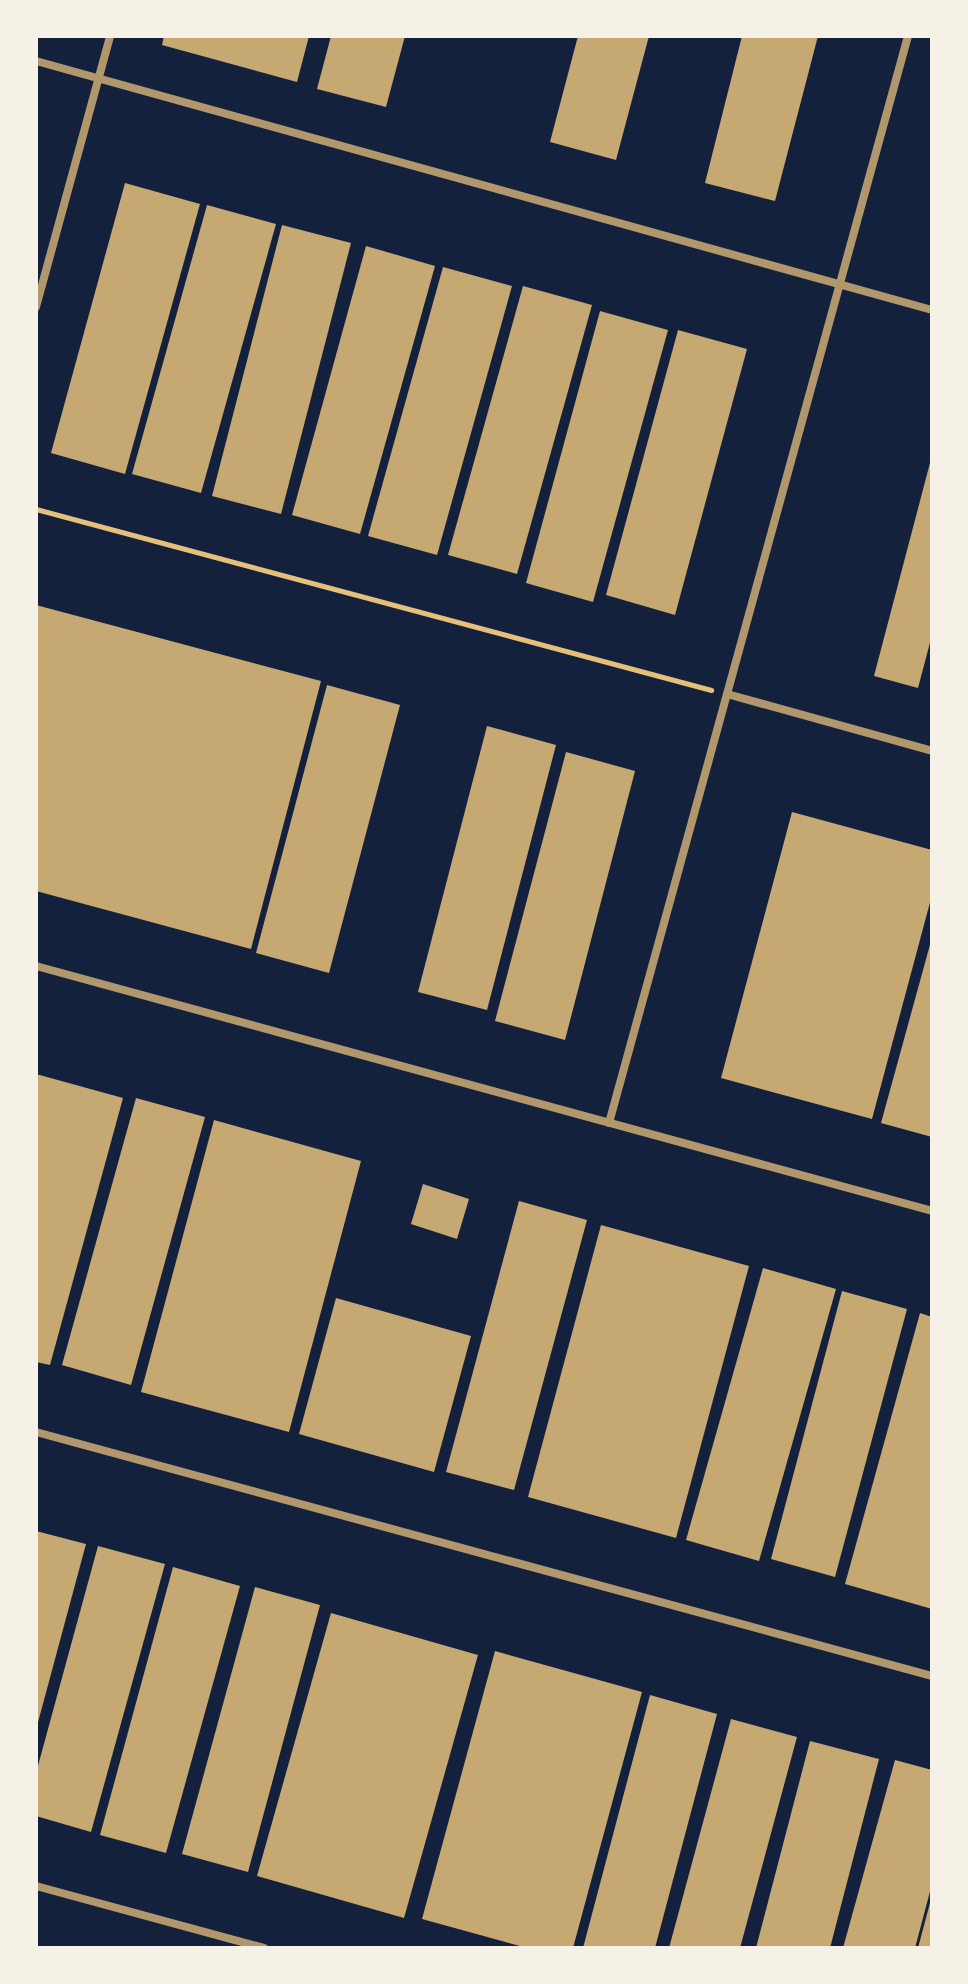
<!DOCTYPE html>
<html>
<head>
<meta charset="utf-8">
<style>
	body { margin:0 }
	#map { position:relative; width:968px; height:1984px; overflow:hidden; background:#14213d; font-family:Quicksand,sans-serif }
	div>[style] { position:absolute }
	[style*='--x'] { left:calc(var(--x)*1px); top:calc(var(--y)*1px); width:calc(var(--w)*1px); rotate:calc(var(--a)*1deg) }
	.building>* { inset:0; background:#c6a872 }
	.path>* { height:5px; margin:-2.5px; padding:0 2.5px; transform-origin:2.5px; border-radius:2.5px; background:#e5c07b }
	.minor>* { height:8px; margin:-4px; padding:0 4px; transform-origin:4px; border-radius:4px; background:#b1986c }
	span { translate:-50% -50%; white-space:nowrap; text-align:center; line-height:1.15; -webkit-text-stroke:7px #f6f1e7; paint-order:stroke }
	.frame { position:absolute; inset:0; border:38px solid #f6f1e7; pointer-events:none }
</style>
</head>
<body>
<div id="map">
	<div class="building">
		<i style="clip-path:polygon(164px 36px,309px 36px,297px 82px,162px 45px)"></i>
		<i style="clip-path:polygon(331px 36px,405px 36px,386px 107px,317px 89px)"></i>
		<i style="clip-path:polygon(578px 36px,649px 36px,616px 160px,550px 142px)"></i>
		<i style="clip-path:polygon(742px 36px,818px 36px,775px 201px,705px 183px)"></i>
		<i style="clip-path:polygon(125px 183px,200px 204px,125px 474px,51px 453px)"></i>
		<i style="clip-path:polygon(207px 205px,276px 224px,201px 493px,132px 474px)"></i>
		<i style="clip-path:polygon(282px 225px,351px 243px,281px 514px,212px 496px)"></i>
		<i style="clip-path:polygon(366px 246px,435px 266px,360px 534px,292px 515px)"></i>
		<i style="clip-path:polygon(443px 267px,512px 286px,437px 555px,368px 536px)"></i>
		<i style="clip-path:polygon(523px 286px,592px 305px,517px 574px,448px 555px)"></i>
		<i style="clip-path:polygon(600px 311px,668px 330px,593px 602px,526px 583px)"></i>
		<i style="clip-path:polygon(678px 330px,747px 349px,675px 615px,606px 595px)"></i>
		<i style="clip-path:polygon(931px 459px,932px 635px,918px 688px,874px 676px)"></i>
		<i style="clip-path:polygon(36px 605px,321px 681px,251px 949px,36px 891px)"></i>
		<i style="clip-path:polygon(327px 685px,400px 705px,329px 973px,256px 953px)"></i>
		<i style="clip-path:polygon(487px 726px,556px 745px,487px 1010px,418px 992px)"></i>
		<i style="clip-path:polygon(566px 752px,635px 771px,565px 1040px,495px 1021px)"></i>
		<i style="clip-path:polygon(792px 812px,932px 850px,932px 895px,872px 1119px,721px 1078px)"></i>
		<i style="clip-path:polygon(931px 941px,932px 941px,932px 1137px,881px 1123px)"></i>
		<i style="clip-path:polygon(36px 1074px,123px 1098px,50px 1365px,36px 1362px)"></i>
		<i style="clip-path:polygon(136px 1098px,205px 1117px,131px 1385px,62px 1365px)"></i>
		<i style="clip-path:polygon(214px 1120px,361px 1161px,289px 1432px,141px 1392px)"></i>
		<i style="clip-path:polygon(423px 1184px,469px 1199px,457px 1239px,411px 1224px)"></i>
		<i style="clip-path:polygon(519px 1201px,587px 1220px,514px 1490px,446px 1472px)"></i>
		<i style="clip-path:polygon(601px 1225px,749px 1266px,676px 1538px,528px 1497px)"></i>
		<i style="clip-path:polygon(763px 1268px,836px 1289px,759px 1561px,686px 1540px)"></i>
		<i style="clip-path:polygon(842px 1291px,907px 1309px,835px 1577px,771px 1559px)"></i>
		<i style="clip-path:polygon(336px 1298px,471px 1336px,434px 1472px,299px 1434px)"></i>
		<i style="clip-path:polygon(920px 1313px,932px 1317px,932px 1609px,845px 1584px)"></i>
		<i style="clip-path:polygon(36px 1531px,86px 1544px,37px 1726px,36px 1726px)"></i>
		<i style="clip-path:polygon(98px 1546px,165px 1564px,91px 1832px,36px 1816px,36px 1773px)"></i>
		<i style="clip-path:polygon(173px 1567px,240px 1586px,166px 1853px,100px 1835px)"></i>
		<i style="clip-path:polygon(255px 1587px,320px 1605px,248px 1872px,182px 1854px)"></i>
		<i style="clip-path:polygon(331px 1613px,478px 1655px,404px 1918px,257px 1876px)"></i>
		<i style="clip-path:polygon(495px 1651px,642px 1692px,573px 1948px,527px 1948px,422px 1919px)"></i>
		<i style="clip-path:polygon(650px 1695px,717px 1714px,655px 1948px,583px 1948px)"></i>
		<i style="clip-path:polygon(731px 1719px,797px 1737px,740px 1948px,669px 1948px)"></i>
		<i style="clip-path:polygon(810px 1741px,879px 1759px,830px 1948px,756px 1948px)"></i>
		<i style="clip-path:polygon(895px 1760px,932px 1770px,932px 1884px,915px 1948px,843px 1948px)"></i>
		<i style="clip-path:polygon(931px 1899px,932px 1948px,918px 1948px)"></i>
	</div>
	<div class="path">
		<i style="--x:36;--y:509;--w:699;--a:15.01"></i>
	</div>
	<div class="minor">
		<i style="--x:36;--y:61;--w:930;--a:15.53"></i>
		<i style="--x:36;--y:307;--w:281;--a:-74.7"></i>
		<i style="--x:727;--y:694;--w:213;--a:15.5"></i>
		<i style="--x:36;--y:966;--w:929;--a:15.29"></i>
		<i style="--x:609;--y:1123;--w:1127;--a:-74.62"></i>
		<i style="--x:36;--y:1432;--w:929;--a:15.23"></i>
		<i style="--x:36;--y:1886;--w:236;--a:15.2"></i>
	</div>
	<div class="frame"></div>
</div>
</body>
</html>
